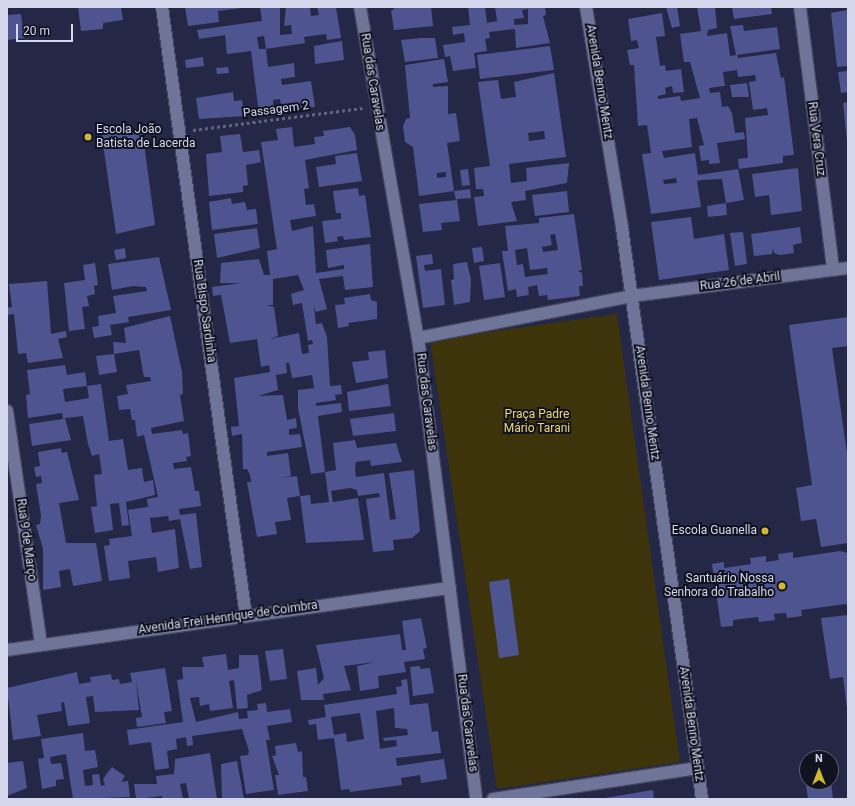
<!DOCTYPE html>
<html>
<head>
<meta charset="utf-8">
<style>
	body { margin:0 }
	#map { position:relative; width:855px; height:806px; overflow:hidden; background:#242746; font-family:Roboto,sans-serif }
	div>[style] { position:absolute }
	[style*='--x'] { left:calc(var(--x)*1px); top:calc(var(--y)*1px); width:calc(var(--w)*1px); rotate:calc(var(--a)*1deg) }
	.green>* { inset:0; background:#3d340c }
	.building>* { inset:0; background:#4e5490 }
	.path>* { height:2.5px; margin-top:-1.25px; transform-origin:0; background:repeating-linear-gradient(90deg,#61647f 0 3px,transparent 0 6px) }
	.roads { filter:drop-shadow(1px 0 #42435d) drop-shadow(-1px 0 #42435d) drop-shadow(0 1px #42435d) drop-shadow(0 -1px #42435d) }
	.minor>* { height:12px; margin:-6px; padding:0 6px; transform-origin:6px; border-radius:6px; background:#6f7599 }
	.dots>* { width:11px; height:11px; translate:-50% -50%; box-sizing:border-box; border:2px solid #10121f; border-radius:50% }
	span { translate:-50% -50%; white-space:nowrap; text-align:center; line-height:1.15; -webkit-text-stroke:4px #10121f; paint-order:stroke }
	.street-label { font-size:12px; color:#d5d8ed }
	.poi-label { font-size:12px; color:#d5d8ed }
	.left { translate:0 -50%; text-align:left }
	.right { translate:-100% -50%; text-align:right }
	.park-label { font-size:12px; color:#f0da72 }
	.frame { position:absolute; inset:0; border:8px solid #d5d8ed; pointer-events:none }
	.north { position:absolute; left:799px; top:750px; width:40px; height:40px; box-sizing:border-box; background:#10121f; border:1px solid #5f6171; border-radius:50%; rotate:0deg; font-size:11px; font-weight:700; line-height:16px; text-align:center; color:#d5d8ed }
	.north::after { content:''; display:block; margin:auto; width:14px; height:18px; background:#d1b736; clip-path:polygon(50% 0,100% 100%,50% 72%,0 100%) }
	.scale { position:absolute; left:16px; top:24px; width:57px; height:18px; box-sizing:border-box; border:2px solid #d5d8ed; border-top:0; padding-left:5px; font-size:12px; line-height:14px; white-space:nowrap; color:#d5d8ed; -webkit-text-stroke:3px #10121f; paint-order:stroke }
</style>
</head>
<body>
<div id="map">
	<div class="green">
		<i style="clip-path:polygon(617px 314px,680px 762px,497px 789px,430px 340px)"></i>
	</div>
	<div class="building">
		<i style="clip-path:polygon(78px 7px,121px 7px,123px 20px,103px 23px,103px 29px,81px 31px)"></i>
		<i style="clip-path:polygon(185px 7px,242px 7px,242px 8px,218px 11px,219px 22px,188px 26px)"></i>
		<i style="clip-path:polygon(260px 7px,280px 7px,280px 35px,292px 34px,291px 25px,284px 26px,286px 7px,310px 7px,311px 16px,319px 15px,317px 7px,336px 7px,341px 38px,327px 40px,326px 34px,304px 37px,305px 43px,266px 49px,264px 36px,257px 37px,259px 49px,266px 49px,268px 67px,294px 63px,295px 77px,281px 79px,282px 85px,311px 81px,315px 107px,282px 111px,280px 99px,273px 100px,274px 112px,259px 114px,251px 51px,227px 54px,225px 35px,199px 39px,197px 30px,262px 21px)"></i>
		<i style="clip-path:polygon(431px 7px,433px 26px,394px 30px,391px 11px,395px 8px)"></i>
		<i style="clip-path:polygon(evenodd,468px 7px,485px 7px,487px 23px,497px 21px,495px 7px,545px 7px,546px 15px,543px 16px,550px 43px,516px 48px,515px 29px,489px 32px,490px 38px,485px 39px,487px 51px,474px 53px,476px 68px,453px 71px,450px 56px,445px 57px,443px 45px,465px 42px,464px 33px,453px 35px,452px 27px,470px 25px,468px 7px,528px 9px,528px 24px,514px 25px,514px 19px,524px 18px,522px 10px,528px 9px)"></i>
		<i style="clip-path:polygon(666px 7px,677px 7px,680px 26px,672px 28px)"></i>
		<i style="clip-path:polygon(evenodd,697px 7px,715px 7px,717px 28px,708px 30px,707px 36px,727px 33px,730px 56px,736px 55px,730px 26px,743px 25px,744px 31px,777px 27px,780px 49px,737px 55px,738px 58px,776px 53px,781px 78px,784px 77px,794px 155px,783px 156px,783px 163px,739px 169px,738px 159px,748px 158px,745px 118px,768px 115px,767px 108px,753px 110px,749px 82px,756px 81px,755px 75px,738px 77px,737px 70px,723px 72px,725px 86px,709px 88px,710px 93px,720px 92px,722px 107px,728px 106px,732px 113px,735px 133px,744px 132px,745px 139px,717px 143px,720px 163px,709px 164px,709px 160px,701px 161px,699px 146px,704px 145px,697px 118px,689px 119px,692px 147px,662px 151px,664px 158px,695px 153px,698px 175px,738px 169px,744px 200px,726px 203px,722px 179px,701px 180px,697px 181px,701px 207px,651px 214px,642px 154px,651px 153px,647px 125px,638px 126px,634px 65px,630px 65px,627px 50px,639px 48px,637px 40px,631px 41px,628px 19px,662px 13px,665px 36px,656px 37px,660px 66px,665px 65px,666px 71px,681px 69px,684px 92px,673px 93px,672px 86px,665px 88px,666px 94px,658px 96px,658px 99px,680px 96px,681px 101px,700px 98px,690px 62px,684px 62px,680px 34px,701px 31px,697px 7px,676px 178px,677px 183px,664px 184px,663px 180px,676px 178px)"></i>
		<i style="clip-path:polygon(732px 7px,771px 7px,772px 14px,734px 19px)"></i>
		<i style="clip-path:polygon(847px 10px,848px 66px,837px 67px,831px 13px)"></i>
		<i style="clip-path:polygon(21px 14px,24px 38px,7px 40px,7px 15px)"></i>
		<i style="clip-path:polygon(421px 38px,435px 38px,438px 58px,405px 62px,401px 40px)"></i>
		<i style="clip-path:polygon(342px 41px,344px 60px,315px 64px,314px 46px)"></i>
		<i style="clip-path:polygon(550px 46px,554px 70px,480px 79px,477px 55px)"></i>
		<i style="clip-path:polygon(203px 57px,204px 66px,186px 68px,185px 60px)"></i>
		<i style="clip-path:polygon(evenodd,444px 59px,448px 82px,433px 84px,433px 87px,448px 86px,448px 114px,456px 113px,460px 141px,447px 143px,454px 191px,419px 196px,413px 147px,405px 142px,403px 126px,406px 119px,410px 118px,405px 65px,444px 59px,446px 172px,446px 177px,437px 178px,437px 173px,446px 172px)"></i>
		<i style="clip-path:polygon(228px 67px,229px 73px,217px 74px,216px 68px)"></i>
		<i style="clip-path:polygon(848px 71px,848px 92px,841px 93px,838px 72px)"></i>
		<i style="clip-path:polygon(evenodd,554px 73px,566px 157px,509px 164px,511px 183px,527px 181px,526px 168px,569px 163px,567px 183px,525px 191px,526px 200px,511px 202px,517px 221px,478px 226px,474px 197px,484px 196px,483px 189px,476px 189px,474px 168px,490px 166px,478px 82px,498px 80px,501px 99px,516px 97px,514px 82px,554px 73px,544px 131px,545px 139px,529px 141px,528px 133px,544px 131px)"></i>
		<i style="clip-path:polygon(747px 83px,749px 97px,732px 97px,730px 85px)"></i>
		<i style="clip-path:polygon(233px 92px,234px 101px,242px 100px,244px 116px,199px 119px,196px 98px)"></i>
		<i style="clip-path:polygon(848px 102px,848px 141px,847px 141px,843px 103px)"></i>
		<i style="clip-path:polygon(121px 127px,121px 130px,142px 128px,155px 225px,116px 234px,101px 130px)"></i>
		<i style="clip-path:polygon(evenodd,292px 127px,294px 147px,315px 144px,314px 137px,324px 136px,323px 131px,350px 127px,355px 135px,357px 150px,305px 160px,309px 188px,304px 189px,306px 205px,314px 204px,316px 216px,290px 220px,292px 231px,313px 226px,316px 273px,344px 269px,344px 265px,328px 268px,326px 250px,370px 244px,373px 287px,345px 290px,343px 276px,319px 279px,327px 309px,316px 312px,314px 307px,316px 324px,322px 323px,327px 337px,330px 386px,341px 385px,342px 394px,335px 395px,336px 400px,316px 403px,316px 406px,341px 403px,342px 412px,318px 416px,325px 472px,336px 470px,333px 443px,355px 440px,357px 448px,396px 443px,402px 462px,371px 466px,370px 460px,356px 462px,355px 468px,356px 477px,384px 473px,390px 520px,396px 519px,389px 473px,414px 470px,420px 531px,412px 538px,393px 540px,394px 550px,373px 552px,366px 499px,380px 497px,379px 493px,358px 496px,357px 490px,350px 488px,331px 491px,333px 502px,358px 498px,364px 540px,306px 543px,300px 496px,310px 495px,311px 504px,329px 502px,325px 472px,311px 474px,298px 408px,298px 390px,314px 388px,312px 375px,292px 378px,289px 363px,286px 363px,287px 373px,276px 375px,278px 390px,258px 396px,283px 395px,287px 420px,296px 418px,297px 428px,289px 429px,289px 435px,300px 434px,302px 447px,267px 452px,267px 456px,288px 453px,291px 476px,281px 478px,297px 476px,300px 496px,287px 498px,291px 520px,275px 522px,277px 534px,257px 537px,247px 482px,251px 482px,250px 475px,247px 469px,243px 469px,242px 434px,232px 436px,231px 427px,239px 426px,234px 378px,270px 372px,269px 365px,261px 367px,257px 339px,230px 343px,221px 295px,213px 296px,212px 287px,241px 283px,220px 283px,221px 263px,259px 259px,264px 275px,270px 275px,267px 251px,277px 249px,261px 142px,278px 140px,276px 129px,292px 127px,298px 275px,304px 290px,291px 294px,293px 305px,302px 303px,308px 341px,312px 340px,313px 344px,308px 345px,309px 353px,302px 354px,299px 333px,270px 339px,278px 336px,274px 307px,266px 305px,273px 305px,273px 279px,298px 275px)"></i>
		<i style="clip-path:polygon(240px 134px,243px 152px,259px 150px,261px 162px,246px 165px,248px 185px,243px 186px,243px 192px,209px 196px,206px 154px,222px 152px,220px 136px)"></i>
		<i style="clip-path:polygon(357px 153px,362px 181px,319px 187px,316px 167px,336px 164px,335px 156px)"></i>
		<i style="clip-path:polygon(798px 168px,802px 211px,771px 215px,769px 195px,755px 197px,752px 174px)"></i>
		<i style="clip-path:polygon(468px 169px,470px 185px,462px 186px,460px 170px)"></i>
		<i style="clip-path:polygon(358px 188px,359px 196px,365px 195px,371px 237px,344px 240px,343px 236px,337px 237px,338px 241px,325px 243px,322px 221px,341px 219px,341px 213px,336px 213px,333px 191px)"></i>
		<i style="clip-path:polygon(470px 189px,471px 198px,457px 199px,460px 221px,441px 223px,442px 230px,423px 232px,419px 204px,456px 200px,454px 191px)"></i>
		<i style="clip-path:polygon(567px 191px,569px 212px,535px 216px,532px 195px)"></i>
		<i style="clip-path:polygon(231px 198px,232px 204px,245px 202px,247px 210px,256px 209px,258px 224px,212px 230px,209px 202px)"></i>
		<i style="clip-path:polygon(726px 203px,727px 215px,708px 217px,707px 206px)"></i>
		<i style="clip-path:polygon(evenodd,574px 214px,582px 270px,578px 271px,582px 273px,583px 286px,579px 286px,580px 296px,548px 300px,547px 295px,539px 296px,537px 285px,528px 287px,529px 295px,517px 297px,516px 289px,508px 291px,502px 251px,508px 251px,505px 226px,539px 223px,539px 218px,574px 214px,555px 234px,558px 250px,543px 252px,542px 247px,552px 245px,550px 235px,555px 234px,574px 214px,527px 248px,530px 270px,547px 268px,548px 274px,525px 277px,523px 264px,517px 265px,515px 250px,527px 248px)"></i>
		<i style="clip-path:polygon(691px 217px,694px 239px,724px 234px,729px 270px,659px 280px,651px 222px)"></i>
		<i style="clip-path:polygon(800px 227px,802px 243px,793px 245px,794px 253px,780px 255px,774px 253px,773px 248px,772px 254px,754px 256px,751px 234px)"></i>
		<i style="clip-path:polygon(257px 228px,260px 248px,217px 258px,214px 234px)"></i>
		<i style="clip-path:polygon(743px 232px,747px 264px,735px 266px,730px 233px)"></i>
		<i style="clip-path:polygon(482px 247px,484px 261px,474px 263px,472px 248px)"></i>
		<i style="clip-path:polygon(125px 248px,126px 258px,116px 260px,114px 250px)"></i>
		<i style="clip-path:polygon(432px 254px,433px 264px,424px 265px,425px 271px,441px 269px,445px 305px,423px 308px,416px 256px)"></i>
		<i style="clip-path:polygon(159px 257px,171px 310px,128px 317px,129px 322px,110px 325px,112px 335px,94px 338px,92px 327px,99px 326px,98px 316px,116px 313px,113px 296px,147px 291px,146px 287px,133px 286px,112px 290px,108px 264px)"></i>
		<i style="clip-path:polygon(467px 262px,471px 280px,470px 302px,454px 305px,451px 280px,454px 279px,453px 264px)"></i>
		<i style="clip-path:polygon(95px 263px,98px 285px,94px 286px,95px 294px,87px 296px,89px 306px,82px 307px,85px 329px,69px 331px,64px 283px,85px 280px,83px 265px)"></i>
		<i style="clip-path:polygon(500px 263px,505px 297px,484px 300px,479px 266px)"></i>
		<i style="clip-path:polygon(47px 281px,51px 334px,66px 331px,67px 337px,58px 339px,63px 358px,28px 363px,26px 353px,18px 354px,14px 314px,7px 315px,7px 308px,12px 307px,9px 284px)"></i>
		<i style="clip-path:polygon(370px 294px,371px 300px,377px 302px,377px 319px,348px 323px,349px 326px,338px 328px,335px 305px,345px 304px,344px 298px)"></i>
		<i style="clip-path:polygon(170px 316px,182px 372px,183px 394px,180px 395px,184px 421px,151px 428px,152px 434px,182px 430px,183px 434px,188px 433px,191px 456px,186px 457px,187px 461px,173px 463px,174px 469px,191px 467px,195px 491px,199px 491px,201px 506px,179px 509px,180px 515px,196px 513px,202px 567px,190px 569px,180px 519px,169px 521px,168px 516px,150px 518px,152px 533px,175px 529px,179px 568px,158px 572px,156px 557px,128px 561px,130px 578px,109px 581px,104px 546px,110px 545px,109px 539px,132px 536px,128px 510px,148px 507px,147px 499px,158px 497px,144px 435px,137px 437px,135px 420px,132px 420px,130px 409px,119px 410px,117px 396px,128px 394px,126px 385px,151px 381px,150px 377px,144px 377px,139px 350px,114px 354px,117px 372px,99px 375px,96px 356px,114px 354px,113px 342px,126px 343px,124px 328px)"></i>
		<i style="clip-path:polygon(848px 317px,848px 346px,832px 348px,848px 460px,848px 543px,821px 547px,816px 519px,801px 521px,796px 488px,812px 485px,789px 325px)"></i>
		<i style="clip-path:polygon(385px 350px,388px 378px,356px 383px,352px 362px,369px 360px,368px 352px)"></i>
		<i style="clip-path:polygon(evenodd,65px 365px,67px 375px,85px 372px,87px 386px,101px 384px,109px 441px,123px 439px,128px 470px,142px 468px,144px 482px,153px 480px,155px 495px,126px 502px,129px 525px,122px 526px,119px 503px,110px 504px,113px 530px,95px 533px,91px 507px,97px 506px,94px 475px,102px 474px,99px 454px,92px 456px,88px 444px,83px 416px,65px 418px,71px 440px,32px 446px,29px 424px,63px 419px,62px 413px,28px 418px,26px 395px,30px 394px,27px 370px,65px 365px,87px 386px,89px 398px,65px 402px,63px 389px,87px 386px)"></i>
		<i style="clip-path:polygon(388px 384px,391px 406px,349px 411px,347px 392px)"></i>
		<i style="clip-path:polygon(394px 413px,396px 431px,353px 436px,350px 419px)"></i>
		<i style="clip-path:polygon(61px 448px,62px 453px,67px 452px,79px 500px,59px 503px,66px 543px,96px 543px,102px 581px,73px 586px,70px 569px,59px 571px,61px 587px,43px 590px,43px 549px,36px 525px,40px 524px,41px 515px,36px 484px,42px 483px,41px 476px,36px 477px,34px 467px,40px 466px,38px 452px)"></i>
		<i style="clip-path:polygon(840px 551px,848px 553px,848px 608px,846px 604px,801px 610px,802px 616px,787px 618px,786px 613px,774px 614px,775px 620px,759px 622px,758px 617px,733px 620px,733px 626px,721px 627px,712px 564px,724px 562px,724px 568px,751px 564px,750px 558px,766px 556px,766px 562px,779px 560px,778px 554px,793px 552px,793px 558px)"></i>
		<i style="clip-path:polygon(509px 579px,519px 655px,499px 658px,489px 582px)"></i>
		<i style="clip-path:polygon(848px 615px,848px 708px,847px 709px,843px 677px,830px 679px,821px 618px)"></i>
		<i style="clip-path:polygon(421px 618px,427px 648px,423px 649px,425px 659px,404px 662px,406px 672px,378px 676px,379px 688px,360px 691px,357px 666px,376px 662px,344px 666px,351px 690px,323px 694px,324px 700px,301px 700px,297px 671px,316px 668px,318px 685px,324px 678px,316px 645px,400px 634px,402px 650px,406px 650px,402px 621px)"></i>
		<i style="clip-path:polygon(283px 649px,287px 679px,270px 681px,265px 651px)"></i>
		<i style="clip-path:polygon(226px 654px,228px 670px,239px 668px,239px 655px,258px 655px,262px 690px,247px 695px,248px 708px,237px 709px,234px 680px,229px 681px,233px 708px,210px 711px,209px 704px,200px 706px,199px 697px,190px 698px,196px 722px,238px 712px,239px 719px,248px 718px,247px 711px,258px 710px,257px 704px,266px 703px,267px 712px,290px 709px,292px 722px,267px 726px,270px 740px,266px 740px,274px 790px,246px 794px,240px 756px,248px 755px,249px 751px,242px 729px,192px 736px,193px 745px,187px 746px,186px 737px,176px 739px,177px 749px,167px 751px,169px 768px,155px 770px,151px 742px,129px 745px,127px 730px,183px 722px,177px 680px,183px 679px,182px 667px,204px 667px,202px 657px)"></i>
		<i style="clip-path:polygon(420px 666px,420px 669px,430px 668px,434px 693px,413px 696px,410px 667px)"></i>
		<i style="clip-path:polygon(165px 668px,172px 711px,164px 712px,166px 723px,137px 727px,136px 718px,142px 717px,136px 681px,139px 710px,95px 712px,93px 696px,86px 697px,90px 723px,68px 726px,64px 702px,61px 703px,62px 711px,37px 715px,41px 736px,13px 740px,7px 688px,77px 672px,79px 684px,91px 682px,90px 677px,111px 674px,112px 680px,119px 679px,120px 684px,132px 682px,130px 673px)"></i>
		<i style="clip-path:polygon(evenodd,407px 679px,410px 705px,428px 703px,432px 732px,438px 731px,441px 753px,396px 758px,397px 766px,444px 759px,447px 779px,421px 783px,420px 775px,401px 778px,402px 785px,350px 792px,349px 789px,341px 790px,334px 738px,318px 740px,316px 724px,309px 725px,308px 720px,326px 717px,324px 705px,397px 694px,396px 687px,402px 686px,401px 680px,407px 679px,394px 708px,395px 728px,407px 729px,408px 735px,383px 738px,384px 741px,396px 740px,397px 746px,380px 749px,376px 711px,394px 708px,407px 679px,360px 713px,364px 739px,347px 742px,346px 733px,334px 735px,331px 717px,360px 713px)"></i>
		<i style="clip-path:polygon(83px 733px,85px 751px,95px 750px,98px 767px,83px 770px,85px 786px,93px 785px,92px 775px,99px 774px,101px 786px,105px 785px,103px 779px,112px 767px,125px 776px,121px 782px,128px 781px,130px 797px,73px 799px,66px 754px,50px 757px,51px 764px,61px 763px,64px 779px,56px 780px,56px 786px,42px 789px,38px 759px,44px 758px,41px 739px)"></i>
		<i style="clip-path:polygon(296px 743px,298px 752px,302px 751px,303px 777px,306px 777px,308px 791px,278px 795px,275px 775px,279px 775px,272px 756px,276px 755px,275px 746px)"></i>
		<i style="clip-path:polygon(210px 753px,217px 799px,189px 799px,186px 783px,180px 784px,183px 799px,162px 799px,162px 796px,136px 799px,134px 784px,157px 784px,156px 776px,174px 774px,175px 759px)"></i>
		<i style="clip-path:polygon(23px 761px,27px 788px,7px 796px,7px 763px)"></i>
		<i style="clip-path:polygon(237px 761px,244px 799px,222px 799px,221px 764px)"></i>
		<i style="clip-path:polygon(804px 770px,807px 770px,807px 782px,831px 782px,833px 799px,808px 799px)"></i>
		<i style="clip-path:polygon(653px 790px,654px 799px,605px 799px,605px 798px)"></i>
	</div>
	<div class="path">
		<i style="--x:193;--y:130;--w:171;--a:-7.4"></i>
	</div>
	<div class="roads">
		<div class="minor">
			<i style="--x:162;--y:7;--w:615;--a:82.15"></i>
			<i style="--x:360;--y:7;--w:336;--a:80.1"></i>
			<i style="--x:418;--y:338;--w:465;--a:82.8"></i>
			<i style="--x:586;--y:7;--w:224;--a:80.7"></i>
			<i style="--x:622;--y:228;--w:577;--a:82.02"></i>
			<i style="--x:800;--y:7;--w:265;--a:82.8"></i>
			<i style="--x:418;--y:338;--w:218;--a:-11.1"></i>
			<i style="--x:632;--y:296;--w:218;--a:-7.4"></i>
			<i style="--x:7;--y:411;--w:236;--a:81.7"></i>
			<i style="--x:7;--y:650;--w:447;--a:-8"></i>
			<i style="--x:493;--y:799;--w:206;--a:-8.6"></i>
		</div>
	</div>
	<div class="dots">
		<i style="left:88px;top:137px;background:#d1b736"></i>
		<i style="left:765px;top:531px;background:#d1b736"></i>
		<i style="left:782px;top:586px;background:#d1b736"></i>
	</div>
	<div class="street-label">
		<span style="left:372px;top:82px;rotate:81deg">Rua das Caravelas</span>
		<span style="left:599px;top:82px;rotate:81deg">Avenida Benno Mentz</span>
		<span style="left:276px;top:110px;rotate:-7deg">Passagem 2</span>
		<span style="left:816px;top:139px;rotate:83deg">Rua Vera Cruz</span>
		<span style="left:740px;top:282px;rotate:-7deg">Rua 26 de Abril</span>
		<span style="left:204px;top:311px;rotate:82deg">Rua Bispo Sardinha</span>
		<span style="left:426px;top:402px;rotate:83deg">Rua das Caravelas</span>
		<span style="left:647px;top:403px;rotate:82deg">Avenida Benno Mentz</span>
		<span style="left:26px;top:540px;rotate:82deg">Rua 9 de Março</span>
		<span style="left:228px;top:618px;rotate:-8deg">Avenida Frei Henrique de Coimbra</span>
		<span style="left:467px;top:723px;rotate:83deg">Rua das Caravelas</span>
		<span style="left:691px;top:724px;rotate:82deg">Avenida Benno Mentz</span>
	</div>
	<div class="poi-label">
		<span class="left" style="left:96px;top:137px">Escola João<br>Batista de Lacerda</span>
		<span class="right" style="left:757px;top:531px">Escola Guanella</span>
		<span class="right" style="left:774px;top:586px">Santuário Nossa<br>Senhora do Trabalho</span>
	</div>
	<div class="park-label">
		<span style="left:537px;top:422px">Praça Padre<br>Mário Tarani</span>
	</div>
	<div class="frame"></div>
	<div class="north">N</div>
	<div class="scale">20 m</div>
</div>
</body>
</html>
